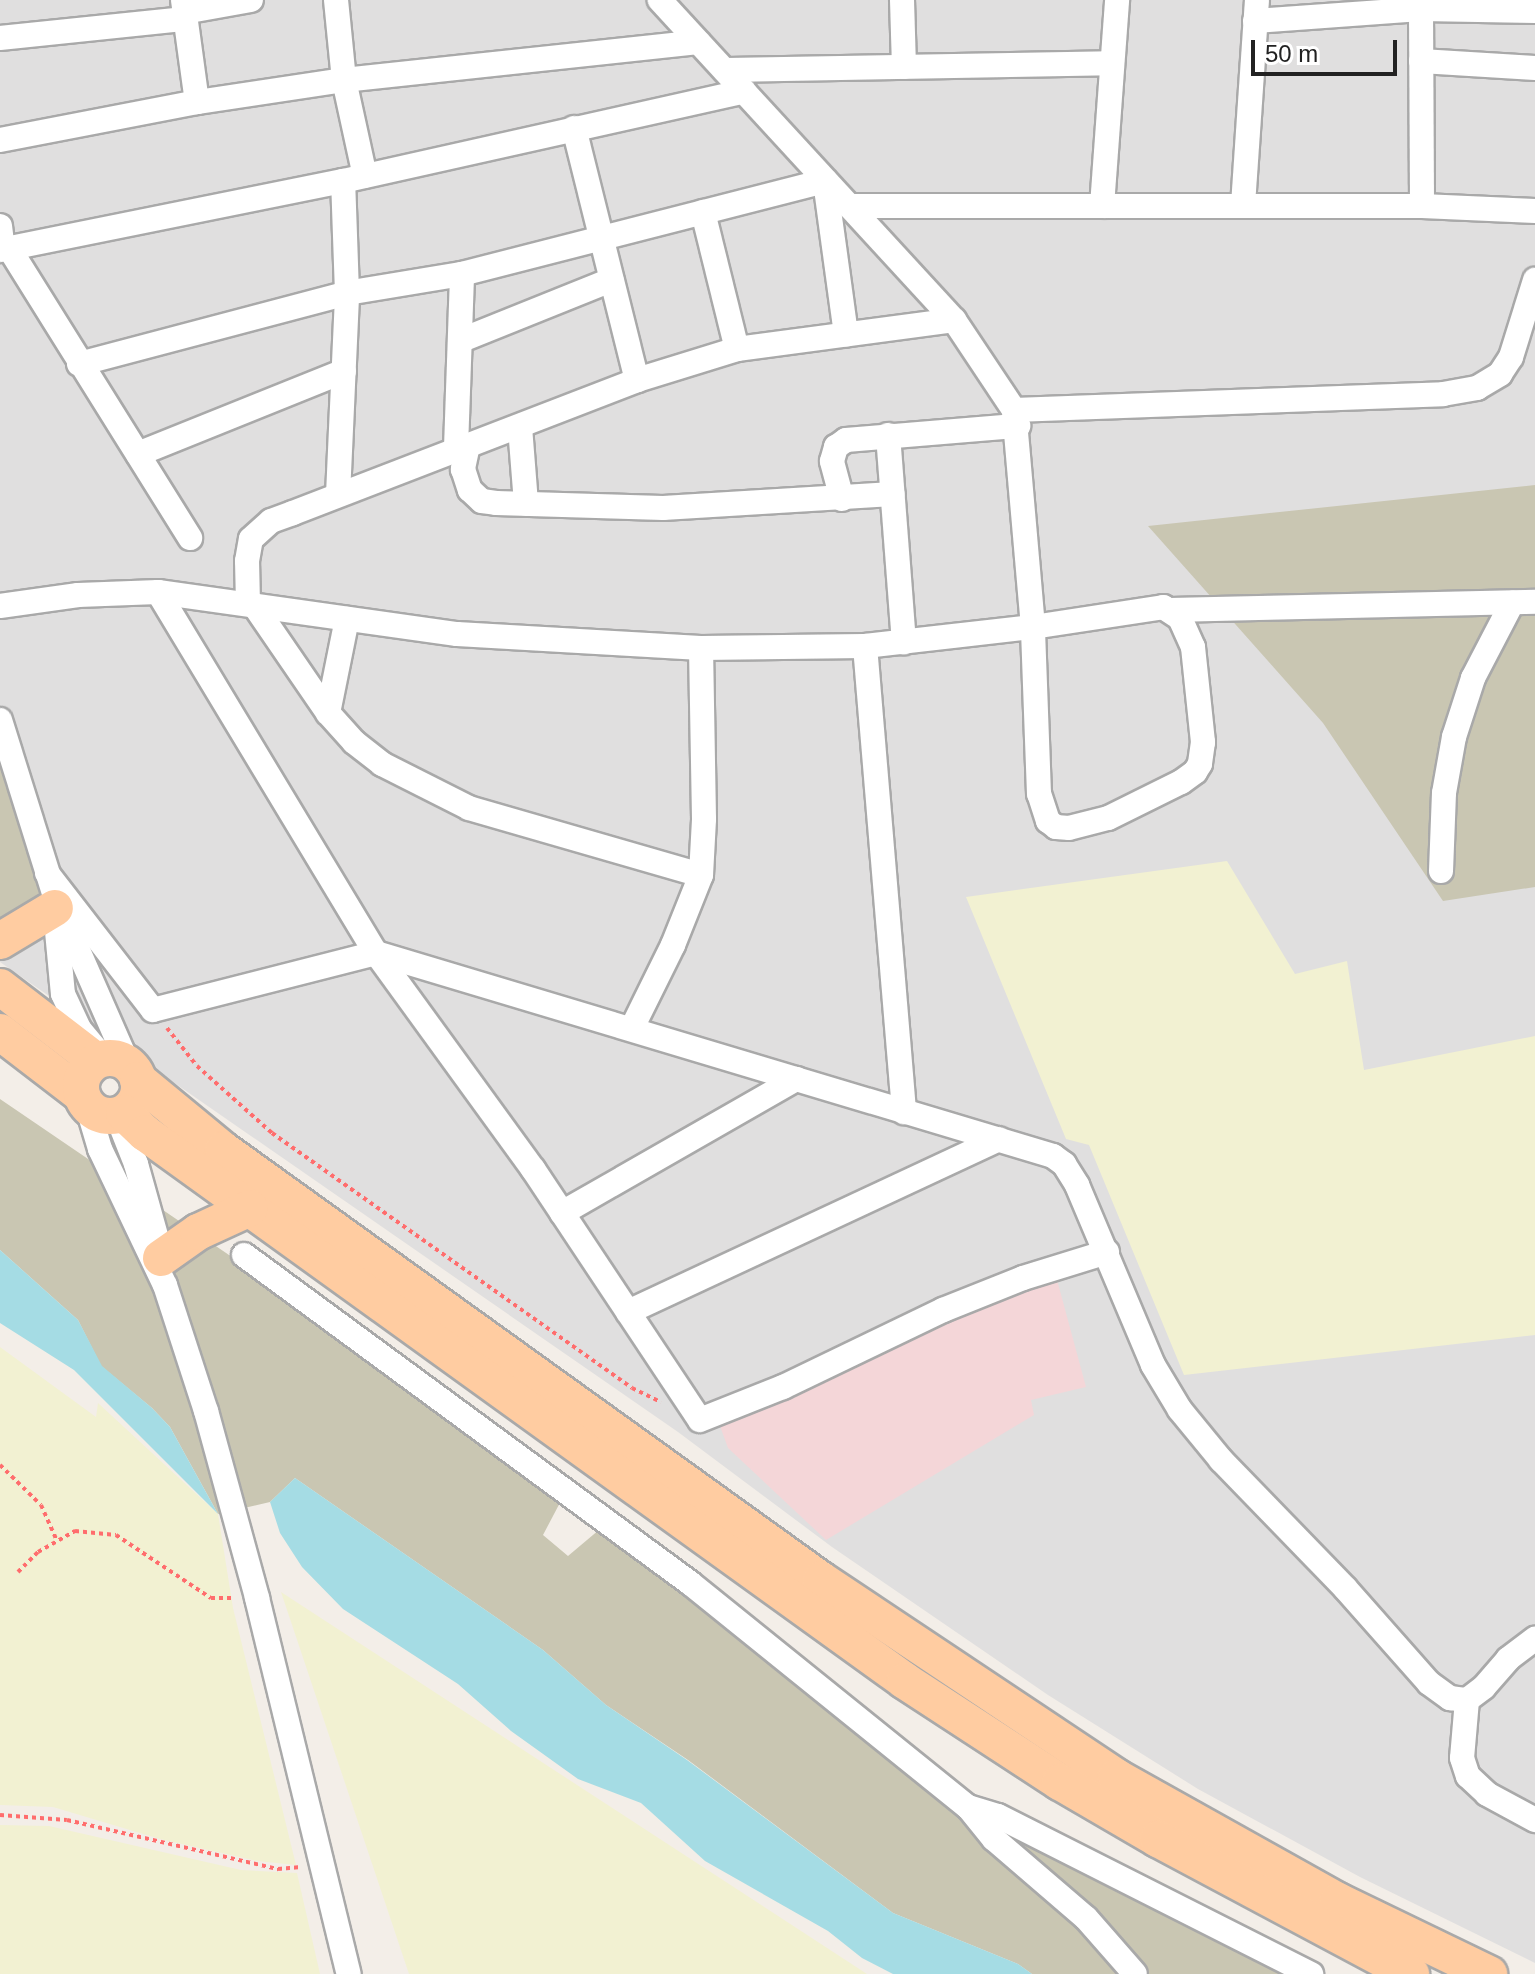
<!DOCTYPE html>
<html>
<head>
<meta charset="utf-8">
<style>
	body { margin:0 }
	#map { position:relative; width:1535px; height:1974px; overflow:hidden; background:#f3eee8; font-family:Arial,sans-serif }
	div>[style] { position:absolute }
	[style*='--x'] { left:calc(var(--x)*1px); top:calc(var(--y)*1px); width:calc(var(--w)*1px); rotate:calc(var(--a)*1deg) }
	.residential>* { inset:0; background:#e0dfdf }
	.commercial>* { inset:0; background:#f4d6d8 }
	.construction>* { inset:0; background:#c9c6b2 }
	.farmland>* { inset:0; background:#f2f1d2 }
	.water>* { inset:0; background:#a5dce4 }
	.path>* { height:4px; margin-top:-2px; transform-origin:0; background:repeating-linear-gradient(90deg,#ff6d6d 0 4px,transparent 0 8px) }
	.roads { filter:drop-shadow(2px 0 #a9a9a9) drop-shadow(-2px 0 #a9a9a9) drop-shadow(0 2px #a9a9a9) drop-shadow(0 -2px #a9a9a9) }
	.minor>* { height:24px; margin:-12px; padding:0 12px; transform-origin:12px; border-radius:12px; background:#fff }
	.primary>* { height:36px; margin:-18px; padding:0 18px; transform-origin:18px; border-radius:18px; background:#ffcca1 }
	.primary>.ring { margin:-18px; padding:0; box-sizing:content-box; background:none; border:36px solid #ffcca1; border-radius:50% }
	span { translate:-50% -50%; white-space:nowrap; text-align:center; line-height:1.15; -webkit-text-stroke:8px #fff; paint-order:stroke }
	.scale { position:absolute; left:1251px; top:40px; width:146px; height:36px; box-sizing:border-box; border:4px solid #222; border-top:0; padding-left:10px; font-size:24px; line-height:28px; white-space:nowrap; color:#222; -webkit-text-stroke:6px #fff; paint-order:stroke }
</style>
</head>
<body>
<div id="map">
	<div class="residential">
		<i style="clip-path:polygon(0 0,1535px 0,1535px 1963px,1360px 1877px,1198px 1789px,1048px 1695px,832px 1547px,678px 1432px,0 962px)"></i>
	</div>
	<div class="commercial">
		<i style="clip-path:polygon(1056px 1276px,1086px 1387px,1031px 1400px,1034px 1415px,826px 1540px,728px 1448px,720px 1426px,916px 1329px)"></i>
	</div>
	<div class="construction">
		<i style="clip-path:polygon(1535px 485px,1535px 887px,1443px 901px,1323px 723px,1148px 526px)"></i>
		<i style="clip-path:polygon(0 754px,42px 886px,31px 912px,0 940px)"></i>
		<i style="clip-path:polygon(0 1099px,229px 1255px,563px 1497px,543px 1535px,568px 1556px,606px 1524px,930px 1783px,971px 1829px,998px 1820px,1307px 1974px,1032px 1974px,1018px 1964px,893px 1913px,688px 1760px,606px 1705px,543px 1650px,295px 1478px,270px 1502px,218px 1514px,170px 1427px,152px 1408px,101px 1366px,78px 1320px,0 1250px)"></i>
	</div>
	<div class="farmland">
		<i style="clip-path:polygon(1227px 861px,1295px 974px,1347px 961px,1364px 1070px,1535px 1036px,1535px 1335px,1184px 1375px,1089px 1145px,1066px 1139px,966px 897px)"></i>
		<i style="clip-path:polygon(0 1347px,96px 1417px,98px 1403px,218px 1514px,233px 1608px,296px 1865px,257px 1861px,160px 1839px,53px 1807px,0 1805px)"></i>
		<i style="clip-path:polygon(281px 1592px,867px 1974px,409px 1974px)"></i>
		<i style="clip-path:polygon(0 1825px,49px 1826px,241px 1870px,297px 1873px,320px 1974px,0 1974px)"></i>
	</div>
	<div class="water">
		<i style="clip-path:polygon(0 1250px,78px 1320px,102px 1366px,152px 1408px,170px 1427px,218px 1514px,74px 1370px,0 1323px)"></i>
		<i style="clip-path:polygon(295px 1478px,543px 1650px,606px 1705px,687px 1760px,893px 1913px,1018px 1964px,1032px 1974px,893px 1974px,862px 1958px,828px 1931px,705px 1861px,641px 1803px,578px 1779px,511px 1731px,458px 1684px,343px 1609px,302px 1567px,280px 1533px,270px 1502px)"></i>
	</div>
	<div class="path">
		<i style="--x:167;--y:1028;--w:48;--a:51.7"></i>
		<i style="--x:197;--y:1066;--w:101;--a:41.8"></i>
		<i style="--x:272;--y:1133;--w:441;--a:35.3"></i>
		<i style="--x:632;--y:1388;--w:32;--a:26"></i>
		<i style="--x:0;--y:1465;--w:57;--a:44.3"></i>
		<i style="--x:41;--y:1505;--w:39;--a:66"></i>
		<i style="--x:18;--y:1572;--w:28;--a:-45"></i>
		<i style="--x:38;--y:1552;--w:43;--a:-29.6"></i>
		<i style="--x:75;--y:1531;--w:41;--a:5.6"></i>
		<i style="--x:116;--y:1535;--w:114;--a:33.6"></i>
		<i style="--x:211;--y:1598;--w:24;--a:0"></i>
		<i style="--x:0;--y:1815;--w:67;--a:4.3"></i>
		<i style="--x:67;--y:1820;--w:217;--a:13.1"></i>
		<i style="--x:278;--y:1869;--w:23;--a:-5"></i>
	</div>
	<div class="roads">
		<div class="minor">
			<i style="--x:183;--y:0;--w:103;--a:82.2"></i>
			<i style="--x:336;--y:0;--w:80;--a:84.3"></i>
			<i style="--x:344;--y:80;--w:98;--a:77.7"></i>
			<i style="--x:902;--y:0;--w:67;--a:88.3"></i>
			<i style="--x:1421;--y:9;--w:197;--a:89.7"></i>
			<i style="--x:184;--y:12;--w:68;--a:-10.2"></i>
			<i style="--x:1255;--y:21;--w:166;--a:-4.1"></i>
			<i style="--x:1421;--y:9;--w:114;--a:1"></i>
			<i style="--x:0;--y:38;--w:186;--a:-5.9"></i>
			<i style="--x:1421;--y:61;--w:114;--a:3.5"></i>
			<i style="--x:725;--y:70;--w:387;--a:-1"></i>
			<i style="--x:574;--y:128;--w:260;--a:76"></i>
			<i style="--x:0;--y:140;--w:201;--a:-10.9"></i>
			<i style="--x:197;--y:102;--w:149;--a:-8.5"></i>
			<i style="--x:344;--y:80;--w:356;--a:-6.1"></i>
			<i style="--x:1243;--y:205;--w:205;--a:-86.1"></i>
			<i style="--x:849;--y:206;--w:573;--a:0"></i>
			<i style="--x:1422;--y:206;--w:113;--a:2.5"></i>
			<i style="--x:1102;--y:206;--w:207;--a:-85.8"></i>
			<i style="--x:703;--y:212;--w:141;--a:76.1"></i>
			<i style="--x:0;--y:226;--w:23;--a:83"></i>
			<i style="--x:9;--y:248;--w:342;--a:58"></i>
			<i style="--x:0;--y:250;--w:350;--a:-11.4"></i>
			<i style="--x:343;--y:181;--w:411;--a:-12.6"></i>
			<i style="--x:462;--y:340;--w:161;--a:-21.9"></i>
			<i style="--x:79;--y:364;--w:277;--a:-14.8"></i>
			<i style="--x:347;--y:293;--w:117;--a:-9.4"></i>
			<i style="--x:462;--y:274;--w:375;--a:-14.4"></i>
			<i style="--x:825;--y:181;--w:155;--a:82.2"></i>
			<i style="--x:1014;--y:410;--w:429;--a:-2.1"></i>
			<i style="--x:1443;--y:394;--w:35;--a:-10"></i>
			<i style="--x:1477;--y:388;--w:27;--a:-31"></i>
			<i style="--x:1500;--y:374;--w:20;--a:-57"></i>
			<i style="--x:1511;--y:357;--w:81;--a:-72.7"></i>
			<i style="--x:520;--y:427;--w:77;--a:85.5"></i>
			<i style="--x:888;--y:435;--w:208;--a:85.6"></i>
			<i style="--x:468;--y:445;--w:25;--a:102"></i>
			<i style="--x:463;--y:469;--w:22;--a:72"></i>
			<i style="--x:470;--y:490;--w:16;--a:43"></i>
			<i style="--x:482;--y:501;--w:14;--a:8"></i>
			<i style="--x:496;--y:503;--w:167;--a:1.7"></i>
			<i style="--x:663;--y:508;--w:230;--a:-3.5"></i>
			<i style="--x:456;--y:448;--w:174;--a:-88"></i>
			<i style="--x:138;--y:454;--w:222;--a:-21.9"></i>
			<i style="--x:338;--y:495;--w:202;--a:-87.4"></i>
			<i style="--x:347;--y:293;--w:112;--a:-92"></i>
			<i style="--x:842;--y:499;--w:39;--a:-105"></i>
			<i style="--x:832;--y:461;--w:15;--a:-74"></i>
			<i style="--x:836;--y:447;--w:12;--a:-35"></i>
			<i style="--x:846;--y:440;--w:173;--a:-4.7"></i>
			<i style="--x:158;--y:592;--w:422;--a:58.9"></i>
			<i style="--x:376;--y:953;--w:267;--a:54"></i>
			<i style="--x:533;--y:1169;--w:301;--a:56.4"></i>
			<i style="--x:700;--y:1420;--w:89;--a:-21.7"></i>
			<i style="--x:783;--y:1387;--w:178;--a:-25.7"></i>
			<i style="--x:943;--y:1310;--w:86;--a:-21.8"></i>
			<i style="--x:1023;--y:1278;--w:88;--a:-17.2"></i>
			<i style="--x:248;--y:604;--w:43;--a:-91.3"></i>
			<i style="--x:247;--y:561;--w:22;--a:-80"></i>
			<i style="--x:251;--y:539;--w:27;--a:-42"></i>
			<i style="--x:271;--y:521;--w:23;--a:-20"></i>
			<i style="--x:293;--y:513;--w:369;--a:-21.1"></i>
			<i style="--x:637;--y:380;--w:105;--a:-17.2"></i>
			<i style="--x:737;--y:349;--w:219;--a:-7.6"></i>
			<i style="--x:254;--y:605;--w:131;--a:55.6"></i>
			<i style="--x:328;--y:713;--w:39;--a:48"></i>
			<i style="--x:354;--y:742;--w:36;--a:38"></i>
			<i style="--x:382;--y:764;--w:97;--a:26.8"></i>
			<i style="--x:469;--y:808;--w:241;--a:16.1"></i>
			<i style="--x:0;--y:606;--w:79;--a:-8"></i>
			<i style="--x:78;--y:595;--w:80;--a:-2.1"></i>
			<i style="--x:158;--y:592;--w:302;--a:8"></i>
			<i style="--x:457;--y:634;--w:244;--a:3.3"></i>
			<i style="--x:701;--y:648;--w:164;--a:-0.7"></i>
			<i style="--x:865;--y:646;--w:169;--a:-6.5"></i>
			<i style="--x:1033;--y:627;--w:132;--a:-8.7"></i>
			<i style="--x:1163;--y:607;--w:20;--a:33"></i>
			<i style="--x:1180;--y:618;--w:32;--a:66"></i>
			<i style="--x:1193;--y:647;--w:96;--a:84"></i>
			<i style="--x:1203;--y:742;--w:22;--a:98"></i>
			<i style="--x:1200;--y:764;--w:9;--a:122"></i>
			<i style="--x:1195;--y:772;--w:17;--a:144"></i>
			<i style="--x:1181;--y:782;--w:81;--a:153.7"></i>
			<i style="--x:1108;--y:818;--w:40;--a:165.6"></i>
			<i style="--x:1069;--y:828;--w:13;--a:-176"></i>
			<i style="--x:1056;--y:827;--w:10;--a:-143"></i>
			<i style="--x:1048;--y:821;--w:28;--a:-108"></i>
			<i style="--x:1039;--y:794;--w:167;--a:-92.1"></i>
			<i style="--x:1033;--y:627;--w:218;--a:-95"></i>
			<i style="--x:1014;--y:410;--w:108;--a:-123.7"></i>
			<i style="--x:954;--y:320;--w:435;--a:-132.6"></i>
			<i style="--x:1171;--y:610;--w:364;--a:-1.3"></i>
			<i style="--x:865;--y:646;--w:468;--a:85.2"></i>
			<i style="--x:328;--y:713;--w:96;--a:-78.6"></i>
			<i style="--x:0;--y:720;--w:189;--a:72.7"></i>
			<i style="--x:56;--y:900;--w:181;--a:66.3"></i>
			<i style="--x:1441;--y:871;--w:78;--a:-87.8"></i>
			<i style="--x:1444;--y:793;--w:57;--a:-79.9"></i>
			<i style="--x:1454;--y:737;--w:62;--a:-72.1"></i>
			<i style="--x:1473;--y:678;--w:85;--a:-62.5"></i>
			<i style="--x:47;--y:873;--w:173;--a:52.3"></i>
			<i style="--x:153;--y:1010;--w:230;--a:-14.3"></i>
			<i style="--x:376;--y:953;--w:707;--a:16.69"></i>
			<i style="--x:1053;--y:1156;--w:14;--a:36"></i>
			<i style="--x:1064;--y:1164;--w:25;--a:58"></i>
			<i style="--x:1077;--y:1185;--w:195;--a:67.1"></i>
			<i style="--x:1153;--y:1365;--w:52;--a:59"></i>
			<i style="--x:1180;--y:1410;--w:65;--a:50.6"></i>
			<i style="--x:1221;--y:1460;--w:178;--a:45.9"></i>
			<i style="--x:1345;--y:1588;--w:127;--a:48.5"></i>
			<i style="--x:1429;--y:1683;--w:26;--a:36"></i>
			<i style="--x:1450;--y:1698;--w:17;--a:7"></i>
			<i style="--x:1467;--y:1700;--w:21;--a:-37"></i>
			<i style="--x:1484;--y:1687;--w:37;--a:-49"></i>
			<i style="--x:1508;--y:1659;--w:34;--a:-37"></i>
			<i style="--x:55;--y:910;--w:84;--a:84.6"></i>
			<i style="--x:63;--y:994;--w:40;--a:65"></i>
			<i style="--x:80;--y:1030;--w:23;--a:50"></i>
			<i style="--x:632;--y:1028;--w:93;--a:-63.7"></i>
			<i style="--x:673;--y:945;--w:75;--a:-68.2"></i>
			<i style="--x:701;--y:875;--w:56;--a:-86.9"></i>
			<i style="--x:704;--y:819;--w:171;--a:-91"></i>
			<i style="--x:87;--y:1105;--w:46;--a:73.5"></i>
			<i style="--x:100;--y:1149;--w:151;--a:64.5"></i>
			<i style="--x:165;--y:1285;--w:133;--a:72"></i>
			<i style="--x:206;--y:1411;--w:194;--a:74.7"></i>
			<i style="--x:257;--y:1598;--w:387;--a:76.3"></i>
			<i style="--x:117;--y:1116;--w:52;--a:68.4"></i>
			<i style="--x:136;--y:1164;--w:82;--a:74.4"></i>
			<i style="--x:562;--y:1213;--w:270;--a:-29.8"></i>
			<i style="--x:244;--y:1255;--w:554;--a:36.33"></i>
			<i style="--x:690;--y:1583;--w:357;--a:38.9"></i>
			<i style="--x:968;--y:1807;--w:31;--a:17"></i>
			<i style="--x:998;--y:1816;--w:351;--a:26.8"></i>
			<i style="--x:628;--y:1312;--w:409;--a:-25"></i>
			<i style="--x:1467;--y:1700;--w:58;--a:94.9"></i>
			<i style="--x:1462;--y:1758;--w:19;--a:72"></i>
			<i style="--x:1468;--y:1776;--w:26;--a:43"></i>
			<i style="--x:1487;--y:1794;--w:55;--a:28.4"></i>
			<i style="--x:968;--y:1807;--w:41;--a:50.9"></i>
			<i style="--x:994;--y:1839;--w:121;--a:40.7"></i>
			<i style="--x:1086;--y:1918;--w:74;--a:48.8"></i>
		</div>
		<div class="primary">
			<i style="--x:0;--y:941;--w:64;--a:-31"></i>
			<i style="--x:0;--y:987;--w:120;--a:37.5"></i>
			<i style="--x:0;--y:1032;--w:103;--a:37.5"></i>
			<i class="ring" style="left:81px;top:1058px;width:22px;height:22px"></i>
			<i style="--x:138;--y:1080;--w:110;--a:39.5"></i>
			<i style="--x:223;--y:1150;--w:737;--a:35.72"></i>
			<i style="--x:821;--y:1580;--w:355;--a:33.7"></i>
			<i style="--x:1116;--y:1777;--w:254;--a:29.2"></i>
			<i style="--x:1338;--y:1901;--w:168;--a:25.8"></i>
			<i style="--x:124;--y:1113;--w:29;--a:44"></i>
			<i style="--x:145;--y:1133;--w:937;--a:35.79"></i>
			<i style="--x:905;--y:1681;--w:185;--a:33.1"></i>
			<i style="--x:1060;--y:1782;--w:113;--a:30.2"></i>
			<i style="--x:1158;--y:1839;--w:287;--a:28.1"></i>
			<i style="--x:161;--y:1258;--w:45;--a:-35.1"></i>
			<i style="--x:198;--y:1232;--w:57;--a:-24.8"></i>
		</div>
	</div>
	<div class="scale">50 m</div>
</div>
</body>
</html>
